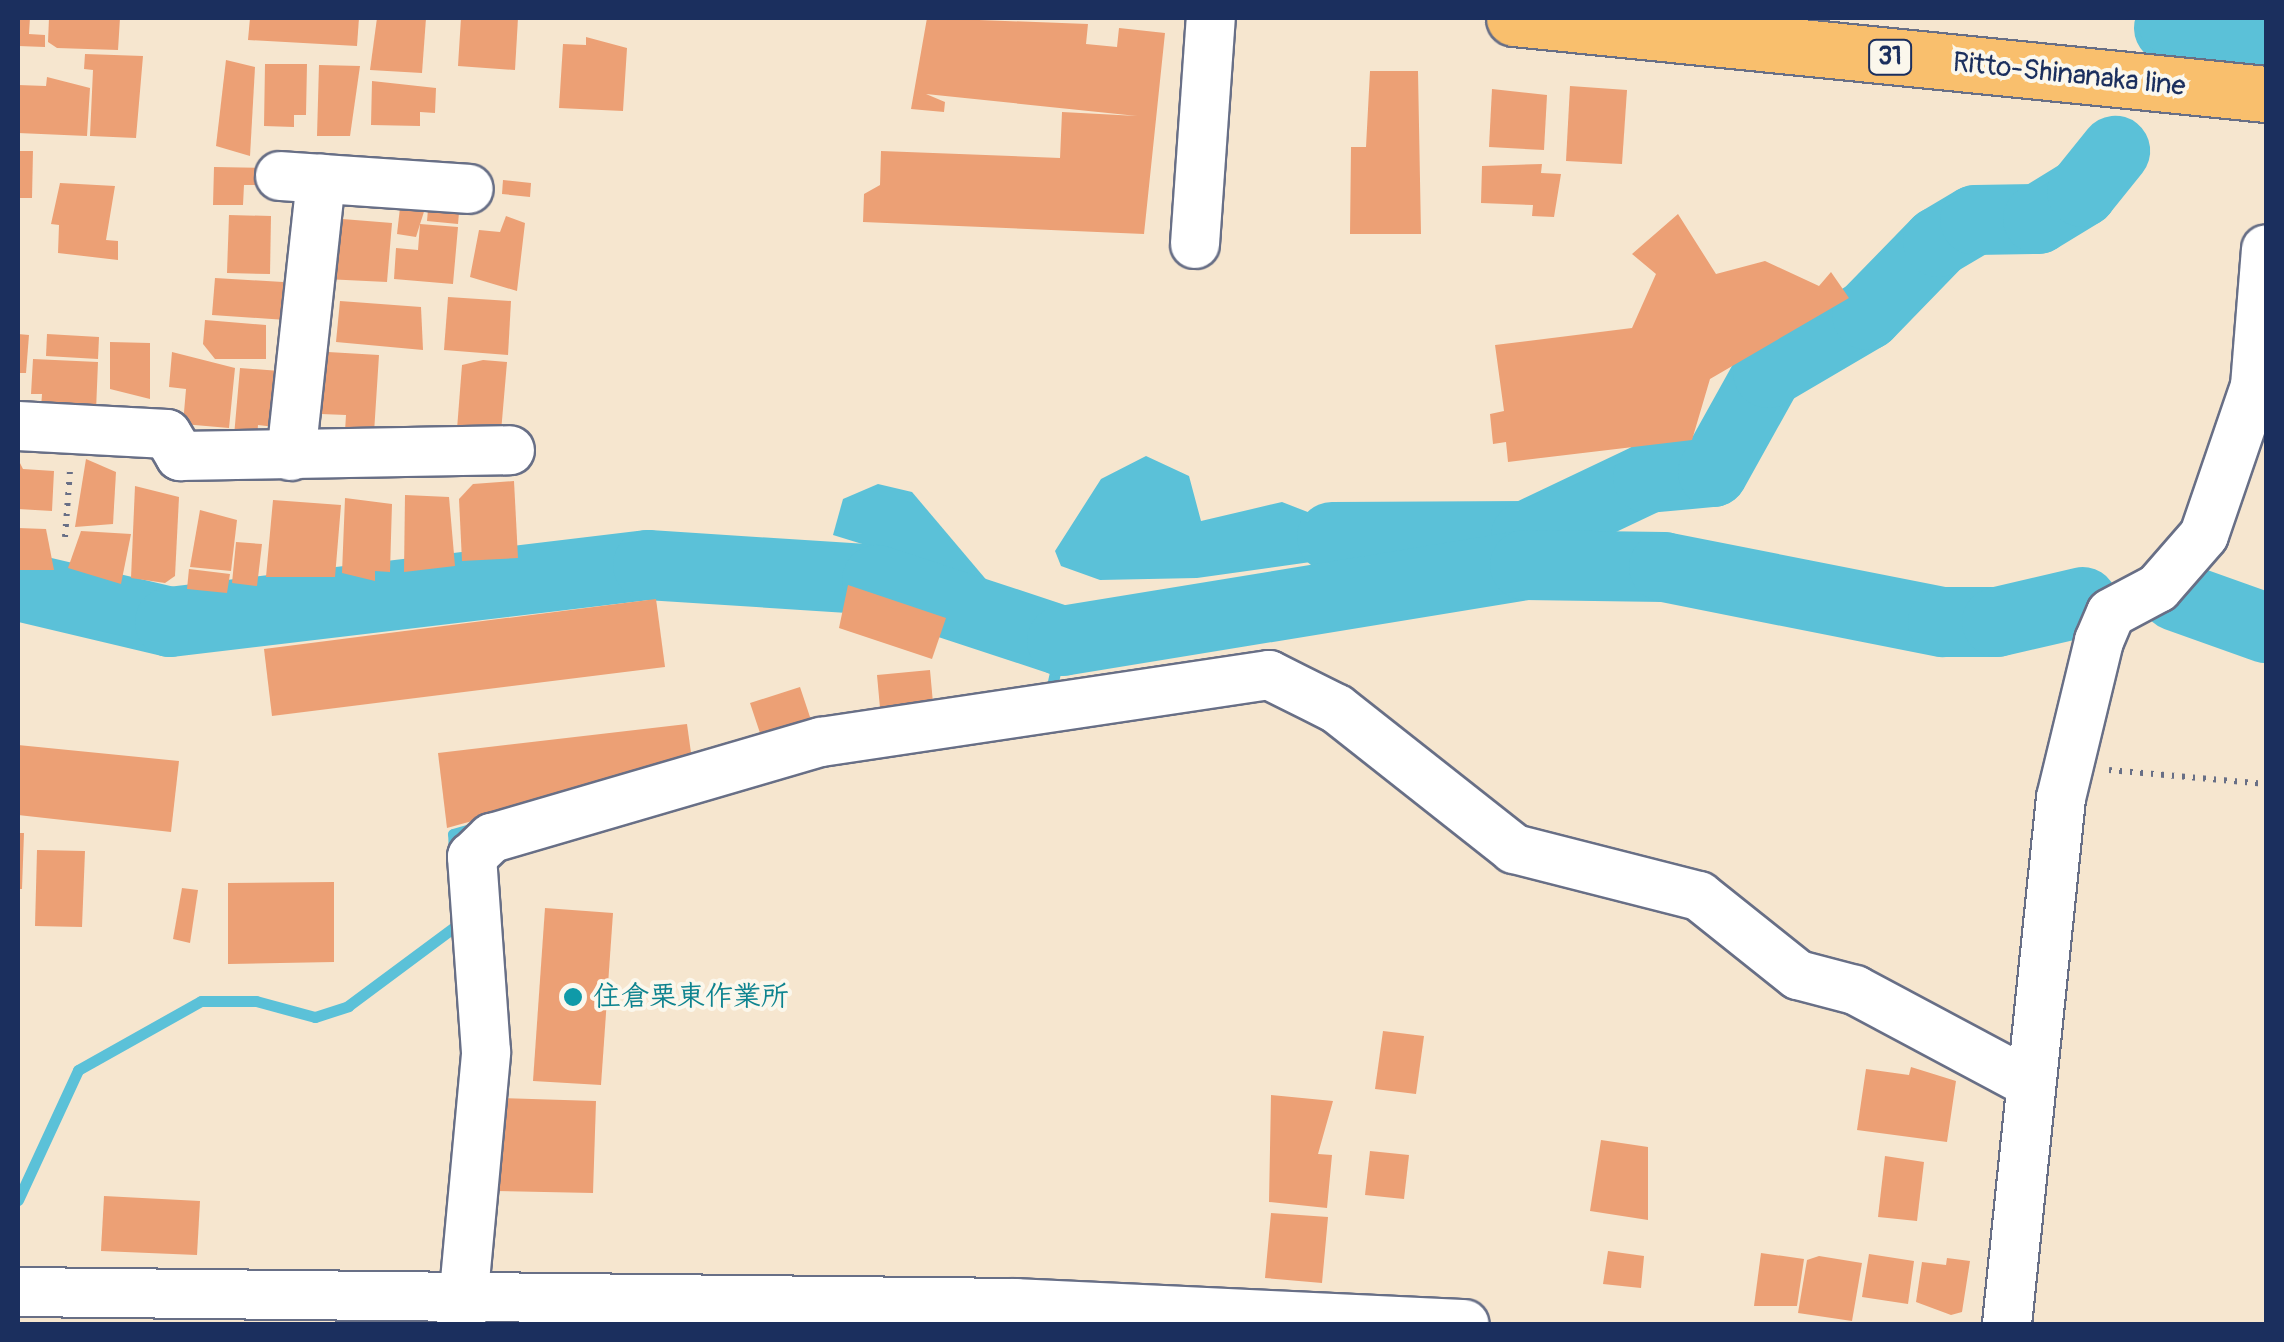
<!DOCTYPE html>
<html>
<head>
<meta charset="utf-8">
<style>
	body { margin:0 }
	#map { position:relative; width:2284px; height:1342px; overflow:hidden; background:#f6e6cf; font-family:Pangolin,"Klee One",sans-serif }
	div>[style] { position:absolute }
	[style*='--x'] { left:calc(var(--x)*1px); top:calc(var(--y)*1px); width:calc(var(--w)*1px); rotate:calc(var(--a)*1deg) }
	.water>* { inset:0; background:#5bc1d8 }
	.stream>* { height:11px; margin:-5.5px; padding:0 5.5px; transform-origin:5.5px; border-radius:5.5px; background:#5bc1d8 }
	.river>* { height:70px; margin:-35px; padding:0 35px; transform-origin:35px; border-radius:35px; background:#5bc1d8 }
	.building>* { inset:0; background:#eca075 }
	.path>* { height:6px; margin-top:-3px; transform-origin:0; background:repeating-linear-gradient(90deg,#686f86 0 2.5px,transparent 0 10.5px) }
	.roads { filter:drop-shadow(2px 0 #686f86) drop-shadow(-2px 0 #686f86) drop-shadow(0 2px #686f86) drop-shadow(0 -2px #686f86) }
	.minor>* { height:48px; margin:-24px; padding:0 24px; transform-origin:24px; border-radius:24px; background:#fff }
	.major>* { height:55px; margin:-27.5px; padding:0 27.5px; transform-origin:27.5px; border-radius:27.5px; background:#f9bf6d }
	.dots>* { width:28px; height:28px; translate:-50% -50%; box-sizing:border-box; border:5px solid #fbf7ec; border-radius:50% }
	span { translate:-50% -50%; white-space:nowrap; text-align:center; line-height:1.15; -webkit-text-stroke:8px #fbf7ec; paint-order:stroke }
	.shield-label span { padding:2px 8px; background:#fbf7ec; border:2px solid; border-radius:8px; -webkit-text-stroke-width:0 }
	.shield-label { font-size:25px; color:#1b2f5e; font-weight:700 }
	.street-label { font-size:28px; color:#1b2f5e }
	.culture-label { font-size:28px; color:#0d838f; font-weight:700 }
	.left { translate:0 -50%; text-align:left }
	.frame { position:absolute; inset:0; border:20px solid #1b2f5e; pointer-events:none }
</style>
</head>
<body>
<div id="map">
	<div class="water">
		<i style="clip-path:polygon(1146px 456px,1189px 476px,1201px 521px,1282px 502px,1336px 523px,1325px 560px,1197px 578px,1100px 580px,1061px 566px,1055px 551px,1101px 479px)"></i>
		<i style="clip-path:polygon(878px 484px,912px 492px,989px 583px,833px 535px,843px 499px)"></i>
	</div>
	<div class="stream">
		<i style="--x:1041;--y:689;--w:11;--a:-15"></i>
		<i style="--x:1052;--y:686;--w:46;--a:-77.5"></i>
		<i style="--x:454;--y:857;--w:23;--a:-92"></i>
		<i style="--x:453;--y:834;--w:29;--a:-16"></i>
		<i style="--x:18;--y:1200;--w:143;--a:-65.2"></i>
		<i style="--x:78;--y:1070;--w:141;--a:-29.3"></i>
		<i style="--x:201;--y:1001;--w:55;--a:0"></i>
		<i style="--x:256;--y:1001;--w:61;--a:15.2"></i>
		<i style="--x:315;--y:1017;--w:35;--a:-18"></i>
		<i style="--x:348;--y:1006;--w:136;--a:-36.6"></i>
	</div>
	<div class="river">
		<i style="--x:2169;--y:28;--w:9;--a:-69"></i>
		<i style="--x:2172;--y:20;--w:95;--a:6.7"></i>
		<i style="--x:1332;--y:537;--w:194;--a:-0.3"></i>
		<i style="--x:1526;--y:536;--w:135;--a:-25.4"></i>
		<i style="--x:1648;--y:478;--w:65;--a:-5.3"></i>
		<i style="--x:1713;--y:472;--w:113;--a:-60.9"></i>
		<i style="--x:1768;--y:373;--w:115;--a:-30.4"></i>
		<i style="--x:1867;--y:315;--w:102;--a:-45.8"></i>
		<i style="--x:1938;--y:242;--w:43;--a:-30.7"></i>
		<i style="--x:1975;--y:220;--w:63;--a:-0.9"></i>
		<i style="--x:2038;--y:219;--w:52;--a:-31.5"></i>
		<i style="--x:2082;--y:192;--w:53;--a:-51.2"></i>
		<i style="--x:18;--y:586;--w:156;--a:13.3"></i>
		<i style="--x:170;--y:622;--w:481;--a:-6.8"></i>
		<i style="--x:648;--y:565;--w:229;--a:3.7"></i>
		<i style="--x:877;--y:580;--w:195;--a:18.2"></i>
		<i style="--x:1062;--y:641;--w:469;--a:-9.3"></i>
		<i style="--x:1525;--y:565;--w:139;--a:0.8"></i>
		<i style="--x:1664;--y:567;--w:284;--a:11.2"></i>
		<i style="--x:1943;--y:622;--w:54;--a:0"></i>
		<i style="--x:1997;--y:622;--w:88;--a:-13.1"></i>
		<i style="--x:2176;--y:596;--w:96;--a:19.6"></i>
	</div>
	<div class="building">
		<i style="clip-path:polygon(18px 18px,30px 18px,29px 34px,45px 35px,45px 47px,18px 46px)"></i>
		<i style="clip-path:polygon(49px 18px,120px 18px,118px 50px,57px 48px,48px 42px)"></i>
		<i style="clip-path:polygon(250px 18px,359px 18px,357px 46px,248px 40px)"></i>
		<i style="clip-path:polygon(377px 18px,426px 18px,422px 73px,370px 70px)"></i>
		<i style="clip-path:polygon(461px 18px,518px 18px,515px 70px,458px 66px)"></i>
		<i style="clip-path:polygon(927px 18px,1088px 24px,1086px 44px,1117px 47px,1119px 28px,1165px 33px,1144px 234px,863px 222px,864px 194px,880px 185px,881px 151px,1060px 158px,1062px 112px,1137px 116px,926px 94px,945px 102px,944px 112px,911px 109px)"></i>
		<i style="clip-path:polygon(586px 37px,627px 48px,623px 111px,559px 108px,563px 44px,586px 45px)"></i>
		<i style="clip-path:polygon(85px 54px,143px 56px,136px 138px,90px 136px,93px 70px,84px 69px)"></i>
		<i style="clip-path:polygon(226px 60px,255px 67px,250px 156px,216px 146px)"></i>
		<i style="clip-path:polygon(265px 64px,307px 64px,306px 115px,294px 115px,294px 127px,264px 126px)"></i>
		<i style="clip-path:polygon(319px 65px,360px 66px,350px 136px,317px 136px)"></i>
		<i style="clip-path:polygon(1370px 71px,1418px 71px,1421px 234px,1350px 234px,1351px 147px,1366px 147px)"></i>
		<i style="clip-path:polygon(47px 77px,90px 88px,87px 136px,18px 133px,18px 85px,46px 86px)"></i>
		<i style="clip-path:polygon(372px 81px,436px 88px,435px 113px,420px 112px,420px 126px,371px 125px)"></i>
		<i style="clip-path:polygon(1570px 86px,1627px 90px,1622px 164px,1566px 161px)"></i>
		<i style="clip-path:polygon(1492px 89px,1547px 95px,1544px 150px,1489px 147px)"></i>
		<i style="clip-path:polygon(18px 151px,33px 151px,32px 198px,18px 198px)"></i>
		<i style="clip-path:polygon(1542px 164px,1541px 173px,1561px 174px,1554px 217px,1532px 216px,1533px 205px,1481px 203px,1482px 166px)"></i>
		<i style="clip-path:polygon(214px 167px,270px 168px,270px 185px,244px 185px,243px 205px,213px 205px)"></i>
		<i style="clip-path:polygon(503px 180px,531px 183px,530px 197px,502px 194px)"></i>
		<i style="clip-path:polygon(60px 183px,115px 186px,106px 240px,118px 241px,118px 260px,58px 253px,59px 225px,51px 224px)"></i>
		<i style="clip-path:polygon(429px 198px,460px 201px,458px 224px,427px 221px)"></i>
		<i style="clip-path:polygon(401px 199px,427px 202px,416px 237px,397px 234px)"></i>
		<i style="clip-path:polygon(1678px 214px,1716px 274px,1765px 261px,1819px 286px,1831px 272px,1849px 298px,1710px 379px,1692px 440px,1508px 462px,1506px 442px,1493px 444px,1490px 414px,1504px 411px,1495px 345px,1632px 328px,1656px 274px,1632px 254px)"></i>
		<i style="clip-path:polygon(229px 215px,271px 216px,270px 274px,227px 273px)"></i>
		<i style="clip-path:polygon(506px 216px,525px 223px,517px 291px,470px 277px,479px 230px,500px 232px)"></i>
		<i style="clip-path:polygon(330px 218px,392px 223px,387px 282px,325px 279px)"></i>
		<i style="clip-path:polygon(420px 224px,458px 227px,453px 284px,394px 279px,396px 248px,418px 250px)"></i>
		<i style="clip-path:polygon(215px 278px,283px 282px,286px 320px,212px 315px)"></i>
		<i style="clip-path:polygon(448px 297px,511px 301px,508px 355px,444px 350px)"></i>
		<i style="clip-path:polygon(340px 301px,421px 307px,423px 350px,336px 342px)"></i>
		<i style="clip-path:polygon(205px 320px,266px 325px,266px 359px,215px 359px,203px 344px)"></i>
		<i style="clip-path:polygon(18px 334px,29px 335px,26px 373px,18px 373px)"></i>
		<i style="clip-path:polygon(47px 334px,99px 337px,98px 359px,46px 356px)"></i>
		<i style="clip-path:polygon(110px 342px,150px 343px,150px 399px,110px 389px)"></i>
		<i style="clip-path:polygon(172px 352px,235px 368px,229px 428px,183px 424px,186px 389px,169px 387px)"></i>
		<i style="clip-path:polygon(328px 352px,379px 355px,374px 433px,345px 431px,346px 415px,321px 414px)"></i>
		<i style="clip-path:polygon(33px 359px,98px 362px,96px 411px,41px 408px,42px 394px,31px 394px)"></i>
		<i style="clip-path:polygon(483px 360px,507px 362px,501px 432px,457px 429px,462px 365px)"></i>
		<i style="clip-path:polygon(240px 368px,280px 371px,275px 427px,258px 425px,257px 438px,234px 436px)"></i>
		<i style="clip-path:polygon(18px 459px,23px 469px,54px 471px,52px 511px,18px 509px)"></i>
		<i style="clip-path:polygon(86px 459px,116px 472px,113px 524px,75px 527px)"></i>
		<i style="clip-path:polygon(514px 481px,518px 558px,462px 561px,459px 499px,473px 484px)"></i>
		<i style="clip-path:polygon(135px 486px,179px 497px,175px 576px,165px 583px,131px 578px)"></i>
		<i style="clip-path:polygon(405px 495px,449px 497px,455px 566px,404px 572px)"></i>
		<i style="clip-path:polygon(345px 498px,392px 504px,390px 572px,375px 571px,375px 581px,342px 573px)"></i>
		<i style="clip-path:polygon(273px 500px,341px 505px,335px 577px,266px 577px)"></i>
		<i style="clip-path:polygon(200px 510px,237px 520px,231px 571px,190px 567px)"></i>
		<i style="clip-path:polygon(18px 528px,46px 529px,54px 570px,18px 570px)"></i>
		<i style="clip-path:polygon(81px 531px,131px 534px,121px 584px,68px 568px)"></i>
		<i style="clip-path:polygon(236px 542px,262px 544px,257px 586px,232px 583px)"></i>
		<i style="clip-path:polygon(189px 569px,230px 574px,227px 593px,187px 589px)"></i>
		<i style="clip-path:polygon(848px 585px,946px 618px,932px 659px,839px 628px)"></i>
		<i style="clip-path:polygon(656px 599px,665px 667px,272px 716px,264px 649px)"></i>
		<i style="clip-path:polygon(930px 670px,933px 703px,880px 708px,877px 675px)"></i>
		<i style="clip-path:polygon(800px 687px,811px 720px,761px 736px,750px 703px)"></i>
		<i style="clip-path:polygon(687px 724px,692px 760px,447px 828px,438px 753px)"></i>
		<i style="clip-path:polygon(18px 745px,179px 761px,171px 832px,18px 815px)"></i>
		<i style="clip-path:polygon(18px 833px,24px 833px,22px 889px,18px 889px)"></i>
		<i style="clip-path:polygon(37px 850px,85px 851px,82px 927px,35px 926px)"></i>
		<i style="clip-path:polygon(334px 882px,334px 962px,228px 964px,228px 883px)"></i>
		<i style="clip-path:polygon(182px 888px,198px 890px,190px 943px,173px 939px)"></i>
		<i style="clip-path:polygon(545px 908px,613px 913px,601px 1085px,533px 1081px)"></i>
		<i style="clip-path:polygon(1383px 1031px,1424px 1036px,1416px 1094px,1375px 1089px)"></i>
		<i style="clip-path:polygon(1911px 1067px,1956px 1081px,1947px 1142px,1857px 1130px,1866px 1069px,1909px 1075px)"></i>
		<i style="clip-path:polygon(1271px 1095px,1333px 1101px,1318px 1154px,1332px 1155px,1327px 1208px,1269px 1202px)"></i>
		<i style="clip-path:polygon(499px 1098px,596px 1101px,593px 1193px,496px 1191px)"></i>
		<i style="clip-path:polygon(1601px 1140px,1648px 1147px,1648px 1220px,1590px 1211px)"></i>
		<i style="clip-path:polygon(1370px 1151px,1409px 1155px,1404px 1199px,1365px 1195px)"></i>
		<i style="clip-path:polygon(1885px 1156px,1924px 1162px,1917px 1221px,1878px 1217px)"></i>
		<i style="clip-path:polygon(104px 1196px,200px 1201px,197px 1255px,101px 1251px)"></i>
		<i style="clip-path:polygon(1271px 1213px,1328px 1217px,1322px 1283px,1265px 1278px)"></i>
		<i style="clip-path:polygon(1608px 1251px,1644px 1256px,1641px 1288px,1603px 1284px)"></i>
		<i style="clip-path:polygon(1761px 1253px,1804px 1259px,1797px 1306px,1754px 1306px)"></i>
		<i style="clip-path:polygon(1869px 1254px,1914px 1261px,1908px 1304px,1862px 1297px)"></i>
		<i style="clip-path:polygon(1819px 1256px,1862px 1263px,1852px 1321px,1798px 1313px,1807px 1260px)"></i>
		<i style="clip-path:polygon(1947px 1258px,1970px 1261px,1962px 1312px,1951px 1315px,1916px 1302px,1922px 1262px,1946px 1265px)"></i>
	</div>
	<div class="path">
		<i style="--x:65;--y:537;--w:67;--a:-85.7"></i>
		<i style="--x:2109;--y:770;--w:158;--a:5.1"></i>
	</div>
	<div class="roads">
		<div class="minor">
			<i style="--x:280;--y:176;--w:189;--a:3.9"></i>
			<i style="--x:1195;--y:244;--w:227;--a:-86"></i>
			<i style="--x:18;--y:426;--w:149;--a:3.1"></i>
			<i style="--x:167;--y:434;--w:26;--a:59"></i>
			<i style="--x:180;--y:456;--w:330;--a:-1"></i>
			<i style="--x:291;--y:456;--w:279;--a:-83.8"></i>
			<i style="--x:18;--y:1292;--w:998;--a:0.63"></i>
			<i style="--x:1016;--y:1303;--w:449;--a:2.7"></i>
			<i style="--x:461;--y:1324;--w:273;--a:-84.7"></i>
			<i style="--x:486;--y:1052;--w:196;--a:-94.1"></i>
			<i style="--x:472;--y:857;--w:28;--a:-44"></i>
			<i style="--x:492;--y:838;--w:343;--a:-16.3"></i>
			<i style="--x:821;--y:742;--w:453;--a:-8.5"></i>
			<i style="--x:1269;--y:675;--w:76;--a:26.6"></i>
			<i style="--x:1337;--y:709;--w:226;--a:38.3"></i>
			<i style="--x:1514;--y:849;--w:191;--a:14.3"></i>
			<i style="--x:1699;--y:896;--w:127;--a:38.6"></i>
			<i style="--x:1798;--y:975;--w:59;--a:14.7"></i>
			<i style="--x:1855;--y:990;--w:195;--a:28.1"></i>
			<i style="--x:2007;--y:1324;--w:529;--a:-84.14"></i>
			<i style="--x:2061;--y:798;--w:162;--a:-76.4"></i>
			<i style="--x:2099;--y:641;--w:30;--a:-67"></i>
			<i style="--x:2111;--y:613;--w:53;--a:-28"></i>
			<i style="--x:2158;--y:588;--w:70;--a:-49"></i>
			<i style="--x:2204;--y:535;--w:157;--a:-71.1"></i>
			<i style="--x:2255;--y:386;--w:137;--a:-85.4"></i>
		</div>
		<div class="major">
			<i style="--x:1514;--y:18;--w:756;--a:5.77"></i>
		</div>
	</div>
	<div class="dots">
		<i style="left:573px;top:997px;background:#0f9aa8"></i>
	</div>
	<div class="shield-label">
		<span style="left:1890px;top:57px">31</span>
	</div>
	<div class="street-label">
		<span style="left:2069px;top:75px;rotate:6deg">Ritto-Shinanaka line</span>
	</div>
	<div class="culture-label">
		<span class="left" style="left:593px;top:997px">住倉栗東作業所</span>
	</div>
	<div class="frame"></div>
</div>
</body>
</html>
